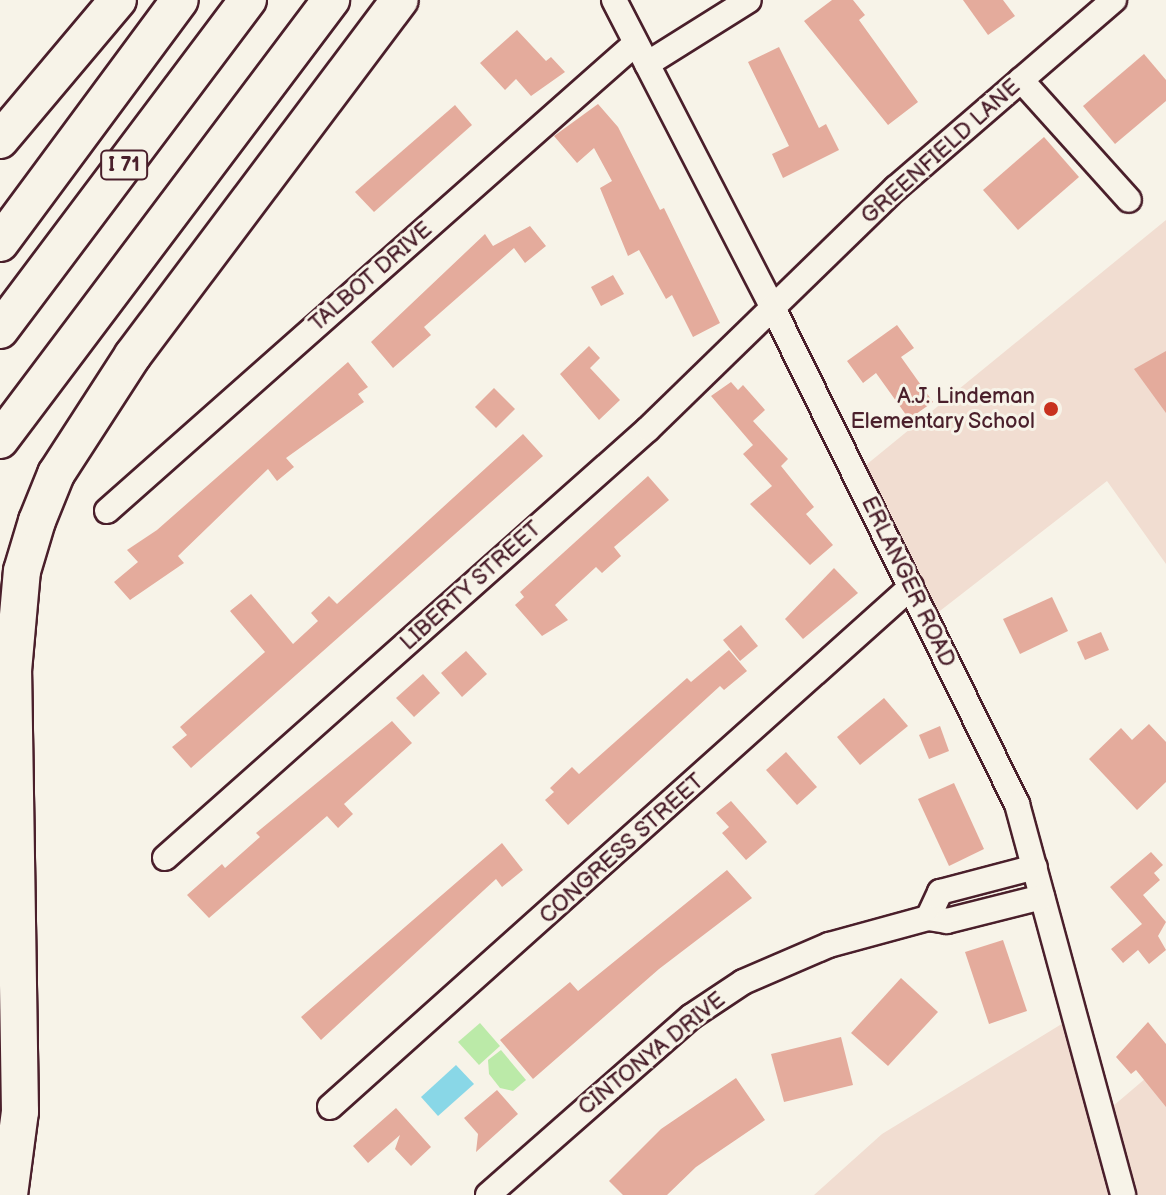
<!DOCTYPE html>
<html>
<head>
<meta charset="utf-8">
<style>
	body { margin:0 }
	#map { position:relative; width:1166px; height:1195px; overflow:hidden; background:#f7f3e8; font-family:"Balsamiq Sans",sans-serif }
	div>[style] { position:absolute }
	[style*='--x'] { left:calc(var(--x)*1px); top:calc(var(--y)*1px); width:calc(var(--w)*1px); rotate:calc(var(--a)*1deg) }
	.built>* { inset:0; background:#f1ddd1 }
	.green>* { inset:0; background:#bbeaa8 }
	.water>* { inset:0; background:#89d7e7 }
	.building>* { inset:0; background:#e4ab9c }
	.roads { filter:drop-shadow(2px 0 #4a1f2b) drop-shadow(-2px 0 #4a1f2b) drop-shadow(0 2px #4a1f2b) drop-shadow(0 -2px #4a1f2b) }
	.minor>* { height:24px; margin:-12px; padding:0 12px; transform-origin:12px; border-radius:12px; background:#f7f3e8 }
	.highway>* { height:36px; margin:-18px; padding:0 18px; transform-origin:18px; border-radius:18px; background:#f7f3e8 }
	.dots>* { width:22px; height:22px; translate:-50% -50%; box-sizing:border-box; border:4px solid #f7f3e8; border-radius:50% }
	span { translate:-50% -50%; white-space:nowrap; text-align:center; line-height:1.15; -webkit-text-stroke:6px #f7f3e8; paint-order:stroke }
	.shield-label span { padding:2px 6px; background:#f7f3e8; border:2px solid; border-radius:6px; -webkit-text-stroke-width:0 }
	.shield-label { font-size:20px; color:#4a1f2b; font-weight:700 }
	.street-label { font-size:22px; color:#4a1f2b }
	.poi-label { font-size:22px; color:#4a1f2b }
	.right { translate:-100% -50%; text-align:right }
</style>
</head>
<body>
<div id="map">
	<div class="built">
		<i style="clip-path:polygon(1166px 220px,1166px 564px,1107px 481px,927px 621px,855px 474px)"></i>
		<i style="clip-path:polygon(1073px 1017px,1099px 1118px,1166px 1061px,1166px 1195px,814px 1195px,882px 1134px)"></i>
	</div>
	<div class="green">
		<i style="clip-path:polygon(480px 1023px,500px 1046px,479px 1065px,458px 1042px)"></i>
		<i style="clip-path:polygon(501px 1050px,526px 1080px,513px 1091px,500px 1088px,489px 1074px,488px 1060px)"></i>
	</div>
	<div class="water">
		<i style="clip-path:polygon(456px 1065px,474px 1084px,438px 1116px,421px 1097px)"></i>
	</div>
	<div class="building">
		<i style="clip-path:polygon(832px 0,853px 0,865px 15px,859px 20px,918px 102px,888px 125px,804px 21px)"></i>
		<i style="clip-path:polygon(963px 0,1003px 0,1015px 16px,988px 35px)"></i>
		<i style="clip-path:polygon(517px 30px,546px 61px,551px 57px,565px 72px,531px 96px,516px 79px,505px 90px,480px 63px)"></i>
		<i style="clip-path:polygon(779px 47px,819px 128px,826px 124px,839px 150px,783px 178px,772px 154px,789px 146px,748px 62px)"></i>
		<i style="clip-path:polygon(1144px 54px,1166px 80px,1166px 101px,1115px 144px,1083px 106px)"></i>
		<i style="clip-path:polygon(598px 104px,618px 127px,660px 210px,664px 208px,720px 323px,693px 337px,672px 295px,666px 299px,639px 250px,628px 256px,600px 188px,612px 181px,594px 148px,577px 163px,554px 136px)"></i>
		<i style="clip-path:polygon(455px 105px,472px 125px,374px 212px,355px 192px)"></i>
		<i style="clip-path:polygon(1044px 137px,1079px 177px,1018px 230px,983px 190px)"></i>
		<i style="clip-path:polygon(530px 226px,546px 246px,525px 263px,514px 248px,424px 327px,431px 335px,393px 368px,371px 342px,485px 234px,493px 246px)"></i>
		<i style="clip-path:polygon(613px 275px,624px 294px,601px 306px,591px 287px)"></i>
		<i style="clip-path:polygon(897px 325px,914px 348px,901px 357px,933px 402px,909px 419px,876px 373px,863px 383px,847px 361px)"></i>
		<i style="clip-path:polygon(589px 346px,600px 358px,590px 368px,620px 400px,599px 420px,560px 374px)"></i>
		<i style="clip-path:polygon(1166px 351px,1166px 413px,1134px 369px)"></i>
		<i style="clip-path:polygon(348px 362px,368px 387px,358px 394px,364px 402px,286px 458px,294px 467px,277px 481px,268px 469px,178px 556px,184px 563px,130px 600px,114px 582px,138px 562px,127px 550px,157px 530px)"></i>
		<i style="clip-path:polygon(731px 382px,738px 390px,743px 385px,765px 410px,753px 421px,788px 459px,781px 466px,814px 507px,806px 514px,833px 545px,810px 565px,750px 504px,772px 486px,743px 454px,753px 445px,711px 396px)"></i>
		<i style="clip-path:polygon(494px 388px,515px 409px,496px 428px,475px 407px)"></i>
		<i style="clip-path:polygon(523px 434px,543px 456px,191px 768px,172px 747px,187px 735px,180px 727px,265px 652px,230px 611px,251px 594px,293px 644px,318px 621px,311px 613px,329px 596px,337px 604px)"></i>
		<i style="clip-path:polygon(648px 476px,669px 500px,614px 547px,621px 556px,602px 573px,596px 567px,555px 605px,568px 620px,542px 636px,515px 605px,524px 597px,520px 592px)"></i>
		<i style="clip-path:polygon(834px 568px,858px 593px,803px 639px,785px 619px)"></i>
		<i style="clip-path:polygon(1052px 597px,1068px 631px,1020px 654px,1003px 619px)"></i>
		<i style="clip-path:polygon(741px 625px,758px 646px,740px 661px,723px 640px)"></i>
		<i style="clip-path:polygon(1101px 632px,1109px 650px,1085px 660px,1077px 642px)"></i>
		<i style="clip-path:polygon(729px 650px,747px 671px,724px 690px,720px 686px,568px 825px,545px 800px,554px 792px,550px 788px,572px 767px,579px 774px,687px 678px,691px 682px)"></i>
		<i style="clip-path:polygon(466px 651px,487px 674px,462px 697px,441px 673px)"></i>
		<i style="clip-path:polygon(423px 674px,440px 693px,414px 717px,396px 698px)"></i>
		<i style="clip-path:polygon(884px 698px,908px 726px,860px 765px,837px 737px)"></i>
		<i style="clip-path:polygon(392px 721px,412px 743px,344px 804px,353px 814px,338px 828px,327px 816px,209px 918px,187px 895px,222px 864px,225px 868px,260px 837px,256px 833px)"></i>
		<i style="clip-path:polygon(1149px 724px,1166px 742px,1166px 782px,1137px 810px,1089px 759px,1121px 728px,1132px 740px)"></i>
		<i style="clip-path:polygon(940px 726px,949px 751px,929px 759px,919px 735px)"></i>
		<i style="clip-path:polygon(786px 752px,817px 787px,797px 805px,766px 770px)"></i>
		<i style="clip-path:polygon(954px 783px,984px 849px,949px 866px,918px 799px)"></i>
		<i style="clip-path:polygon(731px 801px,767px 842px,746px 860px,722px 833px,729px 827px,716px 813px)"></i>
		<i style="clip-path:polygon(502px 843px,523px 870px,502px 887px,496px 879px,321px 1040px,301px 1017px)"></i>
		<i style="clip-path:polygon(1151px 852px,1163px 865px,1154px 873px,1160px 880px,1143px 895px,1166px 922px,1158px 936px,1166px 950px,1149px 964px,1138px 950px,1123px 963px,1111px 949px,1142px 924px,1110px 887px)"></i>
		<i style="clip-path:polygon(727px 870px,752px 898px,659px 969px,533px 1079px,500px 1040px,570px 982px,578px 991px)"></i>
		<i style="clip-path:polygon(1003px 940px,1027px 1011px,989px 1024px,965px 952px)"></i>
		<i style="clip-path:polygon(901px 978px,938px 1012px,888px 1066px,851px 1033px)"></i>
		<i style="clip-path:polygon(1148px 1022px,1166px 1044px,1166px 1107px,1136px 1070px,1131px 1074px,1116px 1057px)"></i>
		<i style="clip-path:polygon(841px 1037px,853px 1085px,784px 1102px,771px 1054px)"></i>
		<i style="clip-path:polygon(736px 1078px,765px 1120px,696px 1167px,667px 1195px,623px 1195px,609px 1181px,661px 1129px)"></i>
		<i style="clip-path:polygon(497px 1090px,518px 1114px,476px 1152px,478px 1134px,464px 1118px)"></i>
		<i style="clip-path:polygon(396px 1108px,431px 1147px,411px 1166px,395px 1149px,400px 1135px,368px 1163px,353px 1146px)"></i>
	</div>
	<div class="roads">
		<div class="minor">
			<i style="--x:614;--y:0;--w:349;--a:62.7"></i>
			<i style="--x:774;--y:310;--w:551;--a:63.81"></i>
			<i style="--x:1017;--y:804;--w:405;--a:74.8"></i>
			<i style="--x:647;--y:64;--w:120;--a:-32.1"></i>
			<i style="--x:1021;--y:80;--w:161;--a:48"></i>
			<i style="--x:107;--y:511;--w:706;--a:-41.5"></i>
			<i style="--x:165;--y:858;--w:646;--a:-41.61"></i>
			<i style="--x:648;--y:429;--w:346;--a:-44.2"></i>
			<i style="--x:896;--y:188;--w:288;--a:-40.8"></i>
			<i style="--x:928;--y:918;--w:29;--a:-65"></i>
			<i style="--x:940;--y:892;--w:98;--a:-14.7"></i>
			<i style="--x:330;--y:1107;--w:780;--a:-41.83"></i>
			<i style="--x:488;--y:1195;--w:271;--a:-41.3"></i>
			<i style="--x:692;--y:1016;--w:61;--a:-33.7"></i>
			<i style="--x:743;--y:982;--w:94;--a:-23.3"></i>
			<i style="--x:829;--y:945;--w:103;--a:-15.3"></i>
			<i style="--x:928;--y:918;--w:19;--a:9"></i>
			<i style="--x:947;--y:921;--w:98;--a:-14.2"></i>
		</div>
		<div class="highway">
			<i style="--x:0;--y:140;--w:183;--a:-49.9"></i>
			<i style="--x:0;--y:243;--w:302;--a:-53.5"></i>
			<i style="--x:0;--y:330;--w:413;--a:-53.1"></i>
			<i style="--x:0;--y:440;--w:551;--a:-53.05"></i>
			<i style="--x:9;--y:1195;--w:84;--a:-82.5"></i>
			<i style="--x:20;--y:1112;--w:441;--a:-90.9"></i>
			<i style="--x:13;--y:671;--w:100;--a:-84.9"></i>
			<i style="--x:22;--y:571;--w:52;--a:-73.3"></i>
			<i style="--x:37;--y:521;--w:51;--a:-68"></i>
			<i style="--x:56;--y:474;--w:142;--a:-57.1"></i>
			<i style="--x:133;--y:355;--w:444;--a:-53.1"></i>
		</div>
	</div>
	<div class="dots">
		<i style="left:1051px;top:409px;background:#c8321e"></i>
	</div>
	<div class="shield-label">
		<span style="left:124px;top:165px">I 71</span>
	</div>
	<div class="street-label">
		<span style="left:941px;top:152px;rotate:-42deg">GREENFIELD LANE</span>
		<span style="left:371px;top:277px;rotate:-41deg">TALBOT DRIVE</span>
		<span style="left:908px;top:582px;rotate:64deg">ERLANGER ROAD</span>
		<span style="left:471px;top:586px;rotate:-42deg">LIBERTY STREET</span>
		<span style="left:622px;top:849px;rotate:-42deg">CONGRESS STREET</span>
		<span style="left:652px;top:1054px;rotate:-39deg">CINTONYA DRIVE</span>
	</div>
	<div class="poi-label">
		<span class="right" style="left:1035px;top:409px">A.J. Lindeman<br>Elementary School</span>
	</div>
</div>
</body>
</html>
